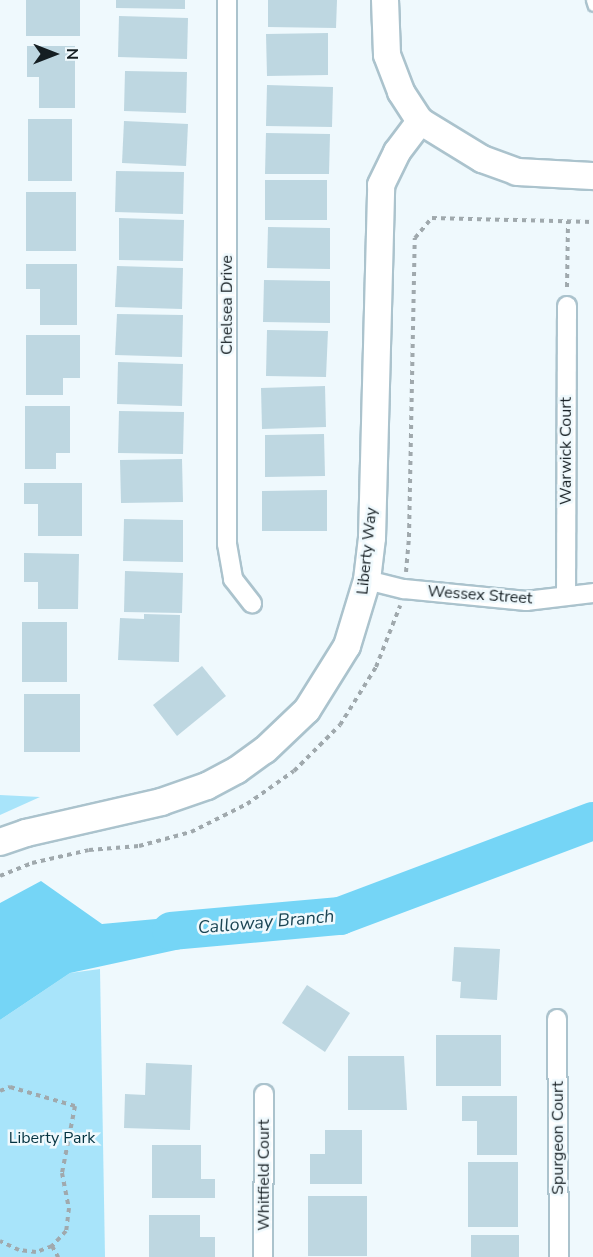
<!DOCTYPE html>
<html>
<head>
<meta charset="utf-8">
<style>
	body { margin:0 }
	#map { position:relative; width:593px; height:1257px; overflow:hidden; background:#eff9fd; font-family:"Nunito Sans",sans-serif }
	div>[style] { position:absolute }
	[style*='--x'] { left:calc(var(--x)*1px); top:calc(var(--y)*1px); width:calc(var(--w)*1px); rotate:calc(var(--a)*1deg) }
	.green>* { inset:0; background:#a8e4fa }
	.water>* { inset:0; background:#75d5f6 }
	.river>* { height:38px; margin:-19px; padding:0 19px; transform-origin:19px; border-radius:19px; background:#75d5f6 }
	.building>* { inset:0; background:#bed7e1 }
	.path>* { height:4px; margin-top:-2px; transform-origin:0; background:repeating-linear-gradient(90deg,#a0a9ad 0 4.5px,transparent 0 9px) }
	.roads { filter:drop-shadow(2px 0 #abc3cd) drop-shadow(-2px 0 #abc3cd) drop-shadow(0 2px #abc3cd) drop-shadow(0 -2px #abc3cd) }
	.lane>* { height:9px; margin:-4.5px; padding:0 4.5px; transform-origin:4.5px; border-radius:4.5px; background:#fff }
	.street>* { height:18px; margin:-9px; padding:0 9px; transform-origin:9px; border-radius:9px; background:#fff }
	.secondary>* { height:26px; margin:-13px; padding:0 13px; transform-origin:13px; border-radius:13px; background:#fff }
	span { translate:-50% -50%; white-space:nowrap; text-align:center; line-height:1.15; -webkit-text-stroke:5px #eff9fd; paint-order:stroke }
	.street-label { font-size:16px; color:#151e22 }
	.park-label { font-size:16px; color:#033240 }
	.water-label { font-size:18px; color:#1b4554; font-style:italic }
	.north { position:absolute; left:24px; top:24px; width:60px; height:60px; -webkit-text-stroke:4px #eff9fd; paint-order:stroke; rotate:90deg; font-size:16px; font-weight:700; line-height:24px; text-align:center; color:#151e22 }
	.north::after { content:''; display:block; margin:auto; width:21px; height:27px; background:#151e22; clip-path:polygon(50% 0,100% 100%,50% 72%,0 100%) }
</style>
</head>
<body>
<div id="map">
	<div class="green">
		<i style="clip-path:polygon(0 795px,40px 797px,0 815px)"></i>
		<i style="clip-path:polygon(100px 969px,105px 1257px,0 1257px,0 1020px,70px 973px)"></i>
	</div>
	<div class="water">
		<i style="clip-path:polygon(41px 881px,102px 924px,221px 913px,222px 940px,70px 973px,0 1020px,0 903px)"></i>
	</div>
	<div class="river">
		<i style="--x:171;--y:931;--w:170;--a:-5.1"></i>
		<i style="--x:340;--y:916;--w:270;--a:-20.6"></i>
	</div>
	<div class="building">
		<i style="clip-path:polygon(26px 0,80px 0,80px 36px,26px 36px)"></i>
		<i style="clip-path:polygon(116px 0,185px 0,185px 9px,116px 8px)"></i>
		<i style="clip-path:polygon(268px 0,337px 0,336px 28px,268px 27px)"></i>
		<i style="clip-path:polygon(119px 16px,188px 18px,187px 59px,118px 57px)"></i>
		<i style="clip-path:polygon(328px 33px,328px 75px,267px 76px,266px 34px)"></i>
		<i style="clip-path:polygon(27px 46px,75px 46px,75px 108px,39px 108px,39px 77px,27px 77px)"></i>
		<i style="clip-path:polygon(125px 71px,187px 72px,186px 113px,124px 111px)"></i>
		<i style="clip-path:polygon(267px 85px,333px 87px,332px 127px,266px 126px)"></i>
		<i style="clip-path:polygon(28px 119px,72px 119px,72px 181px,28px 181px)"></i>
		<i style="clip-path:polygon(124px 121px,188px 124px,186px 166px,122px 163px)"></i>
		<i style="clip-path:polygon(266px 133px,330px 134px,329px 174px,265px 174px)"></i>
		<i style="clip-path:polygon(116px 171px,184px 172px,183px 214px,115px 212px)"></i>
		<i style="clip-path:polygon(265px 180px,327px 180px,327px 220px,265px 220px)"></i>
		<i style="clip-path:polygon(26px 192px,76px 192px,76px 251px,26px 251px)"></i>
		<i style="clip-path:polygon(119px 218px,184px 220px,183px 261px,119px 260px)"></i>
		<i style="clip-path:polygon(268px 227px,330px 228px,330px 269px,267px 268px)"></i>
		<i style="clip-path:polygon(26px 264px,77px 264px,77px 325px,40px 325px,40px 289px,26px 289px)"></i>
		<i style="clip-path:polygon(117px 266px,183px 268px,182px 309px,115px 307px)"></i>
		<i style="clip-path:polygon(264px 280px,330px 281px,330px 323px,263px 322px)"></i>
		<i style="clip-path:polygon(117px 314px,183px 315px,182px 357px,115px 355px)"></i>
		<i style="clip-path:polygon(267px 330px,328px 331px,326px 377px,266px 376px)"></i>
		<i style="clip-path:polygon(26px 335px,80px 335px,80px 378px,63px 378px,63px 395px,26px 395px)"></i>
		<i style="clip-path:polygon(118px 362px,183px 364px,182px 406px,117px 404px)"></i>
		<i style="clip-path:polygon(325px 386px,326px 427px,262px 429px,261px 388px)"></i>
		<i style="clip-path:polygon(25px 406px,70px 406px,70px 453px,56px 453px,56px 469px,25px 469px)"></i>
		<i style="clip-path:polygon(119px 411px,184px 412px,183px 454px,118px 453px)"></i>
		<i style="clip-path:polygon(324px 434px,325px 476px,265px 477px,265px 435px)"></i>
		<i style="clip-path:polygon(182px 459px,183px 502px,121px 503px,120px 460px)"></i>
		<i style="clip-path:polygon(24px 483px,82px 483px,82px 536px,38px 536px,38px 504px,24px 504px)"></i>
		<i style="clip-path:polygon(327px 490px,327px 531px,262px 531px,262px 491px)"></i>
		<i style="clip-path:polygon(124px 519px,183px 520px,183px 562px,123px 561px)"></i>
		<i style="clip-path:polygon(24px 553px,79px 554px,78px 609px,38px 609px,38px 582px,24px 582px)"></i>
		<i style="clip-path:polygon(125px 571px,183px 573px,182px 613px,124px 612px)"></i>
		<i style="clip-path:polygon(144px 614px,180px 615px,179px 662px,118px 660px,120px 618px,144px 619px)"></i>
		<i style="clip-path:polygon(22px 622px,67px 622px,67px 682px,22px 682px)"></i>
		<i style="clip-path:polygon(202px 666px,226px 696px,177px 736px,153px 705px)"></i>
		<i style="clip-path:polygon(24px 694px,80px 694px,80px 752px,24px 752px)"></i>
		<i style="clip-path:polygon(454px 947px,500px 949px,497px 1000px,460px 998px,461px 982px,452px 981px)"></i>
		<i style="clip-path:polygon(307px 985px,350px 1013px,325px 1052px,282px 1023px)"></i>
		<i style="clip-path:polygon(436px 1035px,501px 1035px,501px 1086px,436px 1086px)"></i>
		<i style="clip-path:polygon(348px 1056px,404px 1056px,407px 1110px,348px 1110px)"></i>
		<i style="clip-path:polygon(146px 1063px,192px 1065px,190px 1130px,124px 1128px,125px 1094px,145px 1095px)"></i>
		<i style="clip-path:polygon(462px 1096px,517px 1096px,517px 1155px,477px 1155px,477px 1121px,462px 1121px)"></i>
		<i style="clip-path:polygon(325px 1130px,362px 1130px,362px 1184px,310px 1184px,310px 1154px,325px 1154px)"></i>
		<i style="clip-path:polygon(152px 1145px,201px 1145px,201px 1179px,215px 1179px,215px 1198px,152px 1198px)"></i>
		<i style="clip-path:polygon(468px 1162px,518px 1162px,518px 1227px,468px 1227px)"></i>
		<i style="clip-path:polygon(308px 1196px,367px 1196px,367px 1256px,308px 1256px)"></i>
		<i style="clip-path:polygon(149px 1215px,200px 1215px,200px 1237px,215px 1237px,215px 1257px,149px 1257px)"></i>
		<i style="clip-path:polygon(471px 1235px,519px 1235px,519px 1257px,471px 1257px)"></i>
	</div>
	<div class="path">
		<i style="--x:567;--y:287;--w:66;--a:-89.1"></i>
		<i style="--x:406;--y:572;--w:35;--a:-85"></i>
		<i style="--x:409;--y:537;--w:299;--a:-88.9"></i>
		<i style="--x:415;--y:238;--w:26;--a:-50"></i>
		<i style="--x:432;--y:218;--w:161;--a:1.4"></i>
		<i style="--x:0;--y:876;--w:35;--a:-22"></i>
		<i style="--x:32;--y:863;--w:58;--a:-12.8"></i>
		<i style="--x:89;--y:850;--w:50;--a:-4.6"></i>
		<i style="--x:139;--y:846;--w:54;--a:-15.1"></i>
		<i style="--x:191;--y:832;--w:63;--a:-26.6"></i>
		<i style="--x:247;--y:804;--w:57;--a:-35.1"></i>
		<i style="--x:294;--y:771;--w:65;--a:-45"></i>
		<i style="--x:340;--y:725;--w:68;--a:-58.2"></i>
		<i style="--x:376;--y:667;--w:66;--a:-68.5"></i>
		<i style="--x:0;--y:1091;--w:11;--a:-22"></i>
		<i style="--x:10;--y:1087;--w:68;--a:16.3"></i>
		<i style="--x:75;--y:1106;--w:68;--a:101"></i>
		<i style="--x:62;--y:1173;--w:36;--a:79"></i>
		<i style="--x:69;--y:1208;--w:23;--a:97"></i>
		<i style="--x:66;--y:1231;--w:21;--a:133"></i>
		<i style="--x:52;--y:1246;--w:17;--a:159"></i>
		<i style="--x:36;--y:1252;--w:17;--a:-173"></i>
		<i style="--x:19;--y:1250;--w:21;--a:-155"></i>
		<i style="--x:52;--y:1246;--w:13;--a:61"></i>
	</div>
	<div class="roads">
		<div class="lane">
			<i style="--x:591;--y:0;--w:6;--a:72"></i>
		</div>
		<div class="street">
			<i style="--x:227;--y:0;--w:544;--a:90"></i>
			<i style="--x:227;--y:544;--w:36;--a:80"></i>
			<i style="--x:233;--y:579;--w:31;--a:52"></i>
			<i style="--x:367;--y:580;--w:38;--a:14"></i>
			<i style="--x:404;--y:589;--w:123;--a:5.6"></i>
			<i style="--x:526;--y:601;--w:67;--a:-6.8"></i>
			<i style="--x:566;--y:596;--w:290;--a:-89.8"></i>
			<i style="--x:557;--y:1019;--w:238;--a:89.5"></i>
			<i style="--x:263;--y:1257;--w:163;--a:-89.6"></i>
		</div>
		<div class="secondary">
			<i style="--x:385;--y:0;--w:55;--a:87.9"></i>
			<i style="--x:387;--y:55;--w:40;--a:69"></i>
			<i style="--x:401;--y:92;--w:35;--a:57"></i>
			<i style="--x:420;--y:121;--w:73;--a:31.5"></i>
			<i style="--x:482;--y:159;--w:37;--a:20"></i>
			<i style="--x:517;--y:172;--w:76;--a:3"></i>
			<i style="--x:0;--y:842;--w:28;--a:-19"></i>
			<i style="--x:26;--y:833;--w:139;--a:-12.9"></i>
			<i style="--x:161;--y:802;--w:49;--a:-19.2"></i>
			<i style="--x:207;--y:786;--w:34;--a:-28"></i>
			<i style="--x:237;--y:770;--w:34;--a:-36"></i>
			<i style="--x:265;--y:750;--w:58;--a:-43.6"></i>
			<i style="--x:307;--y:710;--w:75;--a:-58"></i>
			<i style="--x:347;--y:646;--w:69;--a:-73.1"></i>
			<i style="--x:367;--y:580;--w:42;--a:-83.2"></i>
			<i style="--x:372;--y:538;--w:353;--a:-88.5"></i>
			<i style="--x:381;--y:185;--w:37;--a:-64"></i>
			<i style="--x:397;--y:152;--w:39;--a:-53"></i>
		</div>
	</div>
	<div class="street-label">
		<span style="left:227px;top:305px;rotate:-90deg">Chelsea Drive</span>
		<span style="left:566px;top:451px;rotate:-90deg">Warwick Court</span>
		<span style="left:367px;top:551px;rotate:-84deg">Liberty Way</span>
		<span style="left:480px;top:595px;rotate:4deg">Wessex Street</span>
		<span style="left:558px;top:1138px;rotate:-90deg">Spurgeon Court</span>
		<span style="left:264px;top:1175px;rotate:-90deg">Whitfield Court</span>
	</div>
	<div class="park-label">
		<span style="left:52px;top:1138px">Liberty Park</span>
	</div>
	<div class="water-label">
		<span style="left:266px;top:922px;rotate:-5deg">Calloway Branch</span>
	</div>
	<div class="north">N</div>
</div>
</body>
</html>
